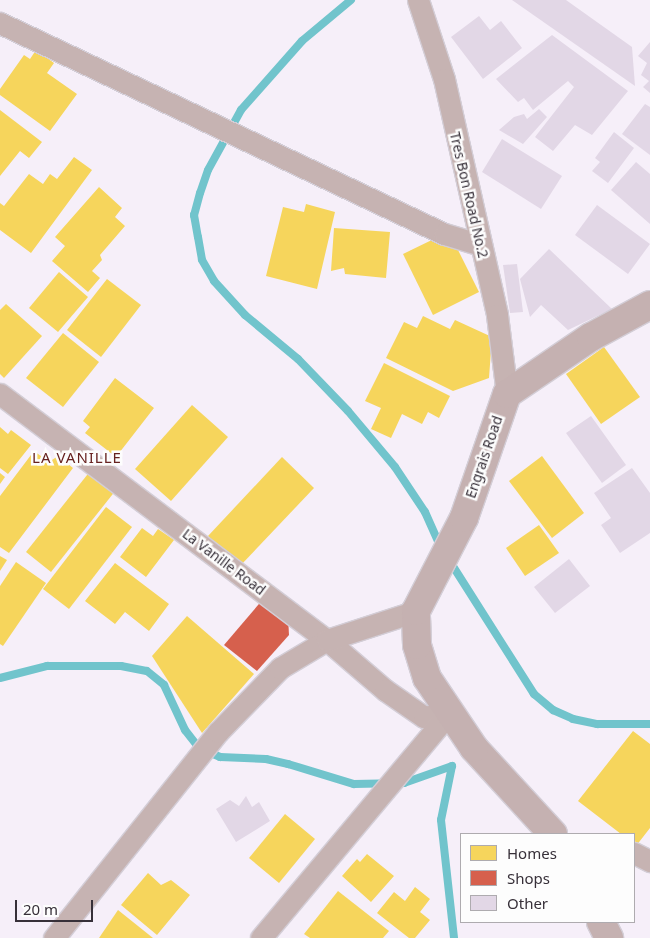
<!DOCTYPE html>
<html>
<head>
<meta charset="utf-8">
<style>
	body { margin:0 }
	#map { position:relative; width:650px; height:938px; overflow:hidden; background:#f6eff9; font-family:"Noto Sans",sans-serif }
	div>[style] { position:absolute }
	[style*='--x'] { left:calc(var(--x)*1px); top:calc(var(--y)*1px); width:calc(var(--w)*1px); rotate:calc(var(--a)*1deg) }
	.homes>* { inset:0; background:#f6d55c }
	.shops>* { inset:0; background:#d6604d }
	.stream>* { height:8px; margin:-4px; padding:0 4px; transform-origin:4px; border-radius:4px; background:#71c4cc }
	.building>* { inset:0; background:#e2d7e6 }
	.roads { filter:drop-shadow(1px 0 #d3cdd6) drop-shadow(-1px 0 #d3cdd6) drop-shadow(0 1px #d3cdd6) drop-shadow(0 -1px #d3cdd6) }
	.street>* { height:21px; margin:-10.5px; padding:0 10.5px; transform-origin:10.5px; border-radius:10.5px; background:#c6b3b2 }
	.secondary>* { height:28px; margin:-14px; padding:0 14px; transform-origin:14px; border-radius:14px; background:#c5b1b1 }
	span { translate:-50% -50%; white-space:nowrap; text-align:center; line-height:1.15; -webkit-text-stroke:5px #fdfdfd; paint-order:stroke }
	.street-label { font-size:14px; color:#373039 }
	.neighbourhood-label { font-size:15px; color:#672220; letter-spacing:1px }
	.legend { position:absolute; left:460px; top:833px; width:175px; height:90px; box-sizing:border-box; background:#fdfdfd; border:1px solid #aeabaf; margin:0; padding:6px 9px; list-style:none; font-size:15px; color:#373039 }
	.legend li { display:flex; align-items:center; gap:10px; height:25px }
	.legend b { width:25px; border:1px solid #aeabaf }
	.scale { position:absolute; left:15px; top:900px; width:78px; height:22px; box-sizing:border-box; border:2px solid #373039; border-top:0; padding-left:6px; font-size:15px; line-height:18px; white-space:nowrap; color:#373039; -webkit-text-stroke:4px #fdfdfd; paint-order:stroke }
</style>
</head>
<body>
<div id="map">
	<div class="homes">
		<i style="clip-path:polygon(36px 50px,54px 63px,47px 73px,77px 94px,50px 131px,0 95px,0 89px,24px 55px,30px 59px)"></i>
		<i style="clip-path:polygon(0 110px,42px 142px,29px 158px,20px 151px,0 176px)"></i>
		<i style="clip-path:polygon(74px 157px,92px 170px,31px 253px,0 230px,0 203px,4px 206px,29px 174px,43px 184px,50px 174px,57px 179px)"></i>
		<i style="clip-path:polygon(99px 187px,122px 208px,115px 217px,125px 226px,100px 255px,102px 260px,92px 271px,100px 278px,88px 292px,52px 261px,65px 246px,55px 237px)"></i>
		<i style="clip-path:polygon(306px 204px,335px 212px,317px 289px,266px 276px,283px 207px,304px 212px)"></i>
		<i style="clip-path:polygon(334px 228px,390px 232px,386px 278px,345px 274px,344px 268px,331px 271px)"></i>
		<i style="clip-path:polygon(440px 236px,458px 250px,479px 292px,433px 315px,403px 254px)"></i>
		<i style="clip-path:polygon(59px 272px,88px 297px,58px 332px,29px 308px)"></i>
		<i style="clip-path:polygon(107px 279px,141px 305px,101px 357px,67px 330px)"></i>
		<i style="clip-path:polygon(6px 304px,42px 336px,4px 378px,0 374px,0 310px)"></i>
		<i style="clip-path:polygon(423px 316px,450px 329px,455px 320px,492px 337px,489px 378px,453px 391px,386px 358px,404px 322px,417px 328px)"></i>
		<i style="clip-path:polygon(63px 333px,99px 362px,63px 407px,26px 378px)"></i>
		<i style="clip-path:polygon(604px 347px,640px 397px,601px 424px,566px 374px)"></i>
		<i style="clip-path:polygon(384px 363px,450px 396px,439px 418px,428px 412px,422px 424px,402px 414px,391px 438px,371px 429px,381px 408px,365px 401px)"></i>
		<i style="clip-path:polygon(115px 378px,154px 408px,116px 457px,85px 433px,90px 427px,83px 421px)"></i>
		<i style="clip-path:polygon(192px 405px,228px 437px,171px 501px,135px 469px)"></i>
		<i style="clip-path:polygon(0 427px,8px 434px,11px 430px,31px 445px,8px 474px,0 468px)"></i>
		<i style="clip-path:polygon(34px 451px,49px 462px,58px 456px,73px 468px,9px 553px,0 547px,0 496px)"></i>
		<i style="clip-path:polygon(542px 456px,584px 513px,552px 538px,509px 481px)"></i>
		<i style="clip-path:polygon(282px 457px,314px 488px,240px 566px,208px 536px)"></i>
		<i style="clip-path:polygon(91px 470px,116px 490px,51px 572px,26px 552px)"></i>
		<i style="clip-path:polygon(0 473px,5px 477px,0 484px)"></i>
		<i style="clip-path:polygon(106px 507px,132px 527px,69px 609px,43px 589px)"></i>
		<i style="clip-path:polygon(539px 525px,559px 553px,525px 576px,506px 548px)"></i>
		<i style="clip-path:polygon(142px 528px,153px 536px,158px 529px,174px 540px,146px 577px,120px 557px)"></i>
		<i style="clip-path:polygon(0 556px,7px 560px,0 571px)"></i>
		<i style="clip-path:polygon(16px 562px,46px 583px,3px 646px,0 644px,0 586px)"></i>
		<i style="clip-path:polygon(115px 563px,169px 604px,149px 631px,125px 612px,115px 624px,85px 601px)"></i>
		<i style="clip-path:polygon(187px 616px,254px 674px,202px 733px,152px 656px)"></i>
		<i style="clip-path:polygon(633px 731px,650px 744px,650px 828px,636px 846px,634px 834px,621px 834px,578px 801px)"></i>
		<i style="clip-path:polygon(285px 814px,315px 839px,279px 883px,249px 858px)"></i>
		<i style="clip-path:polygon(367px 854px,394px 876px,371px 902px,342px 876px,357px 859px,360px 862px)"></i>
		<i style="clip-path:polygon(148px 873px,161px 885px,171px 880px,190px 895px,157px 935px,121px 905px)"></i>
		<i style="clip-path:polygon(415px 887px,430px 899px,420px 912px,430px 920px,415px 938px,409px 938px,377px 913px,394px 892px,405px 901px)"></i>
		<i style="clip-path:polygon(338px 891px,389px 931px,383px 938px,310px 938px,304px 934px)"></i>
		<i style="clip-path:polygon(118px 910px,153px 938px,99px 938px)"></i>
	</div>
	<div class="shops">
		<i style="clip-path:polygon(264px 598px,288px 617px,289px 635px,257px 671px,224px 645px)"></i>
	</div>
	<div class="stream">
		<i style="--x:351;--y:0;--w:64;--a:140.1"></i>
		<i style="--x:302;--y:41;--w:92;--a:131.5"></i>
		<i style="--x:241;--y:110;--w:68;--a:118.8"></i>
		<i style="--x:208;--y:170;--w:24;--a:109"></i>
		<i style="--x:200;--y:193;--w:23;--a:105"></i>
		<i style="--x:194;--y:215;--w:22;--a:80"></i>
		<i style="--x:198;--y:237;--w:23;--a:80"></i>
		<i style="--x:202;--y:260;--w:24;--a:60"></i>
		<i style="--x:214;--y:281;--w:46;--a:47.6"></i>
		<i style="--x:245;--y:315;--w:69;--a:39.7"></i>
		<i style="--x:298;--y:359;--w:72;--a:46.1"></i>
		<i style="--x:348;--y:411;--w:73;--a:50"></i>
		<i style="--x:395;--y:467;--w:54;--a:56.3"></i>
		<i style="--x:425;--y:512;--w:39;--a:66"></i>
		<i style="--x:449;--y:560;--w:159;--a:57.6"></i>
		<i style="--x:534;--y:694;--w:25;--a:40"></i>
		<i style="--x:553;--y:710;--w:22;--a:24"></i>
		<i style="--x:573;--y:719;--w:25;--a:12"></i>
		<i style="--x:597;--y:724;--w:53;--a:0"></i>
		<i style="--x:0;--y:678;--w:49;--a:-14.3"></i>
		<i style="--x:47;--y:666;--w:74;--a:0"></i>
		<i style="--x:121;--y:666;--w:26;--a:11"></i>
		<i style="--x:147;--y:671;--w:22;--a:39"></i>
		<i style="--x:164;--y:685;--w:50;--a:65"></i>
		<i style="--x:185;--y:730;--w:23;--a:52"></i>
		<i style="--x:199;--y:748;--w:23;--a:23"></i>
		<i style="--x:220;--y:757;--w:46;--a:2.5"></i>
		<i style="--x:266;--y:759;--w:23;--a:13"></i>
		<i style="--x:288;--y:764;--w:69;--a:16.9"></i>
		<i style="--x:354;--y:784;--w:50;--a:-1.1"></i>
		<i style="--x:404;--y:783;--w:51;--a:-19.5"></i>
		<i style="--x:452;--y:766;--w:55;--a:101.5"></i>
		<i style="--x:441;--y:820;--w:119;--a:83.7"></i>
	</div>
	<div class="building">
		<i style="clip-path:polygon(512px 0,566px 0,632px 47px,635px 86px)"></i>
		<i style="clip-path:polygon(479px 16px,490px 30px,501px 21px,522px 48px,483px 79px,451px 37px)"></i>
		<i style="clip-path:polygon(552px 35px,628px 91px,592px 135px,575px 125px,553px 151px,535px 137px,574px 87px,568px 81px,533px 110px,524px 98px,518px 102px,496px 79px)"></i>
		<i style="clip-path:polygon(650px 42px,650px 93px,643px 87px,649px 81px,641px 75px,647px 63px,638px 56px)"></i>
		<i style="clip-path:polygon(645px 104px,650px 107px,650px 155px,622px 134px)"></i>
		<i style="clip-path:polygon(539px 109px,547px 117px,523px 144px,499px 130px,514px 117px,524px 114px,527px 119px)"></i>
		<i style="clip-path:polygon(614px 132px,634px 148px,608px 183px,592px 171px,600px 162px,595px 158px)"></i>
		<i style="clip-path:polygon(502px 139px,562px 176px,541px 209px,482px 172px)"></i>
		<i style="clip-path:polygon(636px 162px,650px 174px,650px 224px,611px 190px)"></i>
		<i style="clip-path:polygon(597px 205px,650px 244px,628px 274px,575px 235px)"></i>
		<i style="clip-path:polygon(549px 249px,612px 309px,568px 330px,541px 305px,530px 317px,520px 279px)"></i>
		<i style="clip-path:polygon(517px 264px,523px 312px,510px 313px,503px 265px)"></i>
		<i style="clip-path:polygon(591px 416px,626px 465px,602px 483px,566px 433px)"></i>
		<i style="clip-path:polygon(632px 468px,650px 493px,650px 533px,620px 553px,601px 525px,611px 518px,594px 493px)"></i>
		<i style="clip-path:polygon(569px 559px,590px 586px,555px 613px,534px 587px)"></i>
		<i style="clip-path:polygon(246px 796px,252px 807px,259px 802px,270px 821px,236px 842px,216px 809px,230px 800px,239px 806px)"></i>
	</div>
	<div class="roads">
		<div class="street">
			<i style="--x:418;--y:0;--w:83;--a:71.8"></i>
			<i style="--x:444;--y:79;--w:242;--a:77.3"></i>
			<i style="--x:497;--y:315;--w:80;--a:82.8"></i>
			<i style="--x:0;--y:23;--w:492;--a:25.4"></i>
			<i style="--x:445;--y:234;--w:37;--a:17"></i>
			<i style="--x:0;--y:394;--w:409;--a:37"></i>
			<i style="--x:327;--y:640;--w:77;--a:40.8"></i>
			<i style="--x:385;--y:690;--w:47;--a:34.7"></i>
			<i style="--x:424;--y:717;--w:26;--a:-11"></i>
			<i style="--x:634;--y:853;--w:18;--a:27"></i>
			<i style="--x:54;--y:938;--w:263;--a:-51.5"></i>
			<i style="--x:218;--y:732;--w:89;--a:-45.9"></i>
			<i style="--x:280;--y:668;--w:55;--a:-30.8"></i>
			<i style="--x:327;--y:640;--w:94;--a:-18"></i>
			<i style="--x:261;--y:938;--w:295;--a:-50.1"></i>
		</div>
		<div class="secondary">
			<i style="--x:553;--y:834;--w:117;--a:-132.6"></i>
			<i style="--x:474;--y:748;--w:84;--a:-123.9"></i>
			<i style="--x:427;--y:678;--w:34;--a:-107"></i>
			<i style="--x:417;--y:645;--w:34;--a:-92"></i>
			<i style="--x:416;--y:611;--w:105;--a:-62.7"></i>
			<i style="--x:464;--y:518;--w:131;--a:-70.9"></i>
			<i style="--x:507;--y:394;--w:102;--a:-34.2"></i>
			<i style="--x:591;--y:337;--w:67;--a:-28.5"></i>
			<i style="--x:601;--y:922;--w:18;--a:63"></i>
		</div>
	</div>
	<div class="street-label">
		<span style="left:469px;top:195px;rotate:77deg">Tres Bon Road No.2</span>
		<span style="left:484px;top:457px;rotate:-71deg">Engrais Road</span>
		<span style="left:224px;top:562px;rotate:37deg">La Vanille Road</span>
	</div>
	<div class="neighbourhood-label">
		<span style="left:77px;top:458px">LA VANILLE</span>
	</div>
	<ul class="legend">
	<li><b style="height:14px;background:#f6d55c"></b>Homes</li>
	<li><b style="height:14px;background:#d6604d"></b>Shops</li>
	<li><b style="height:14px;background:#e2d7e6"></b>Other</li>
	</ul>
	<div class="scale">20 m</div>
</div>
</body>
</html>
